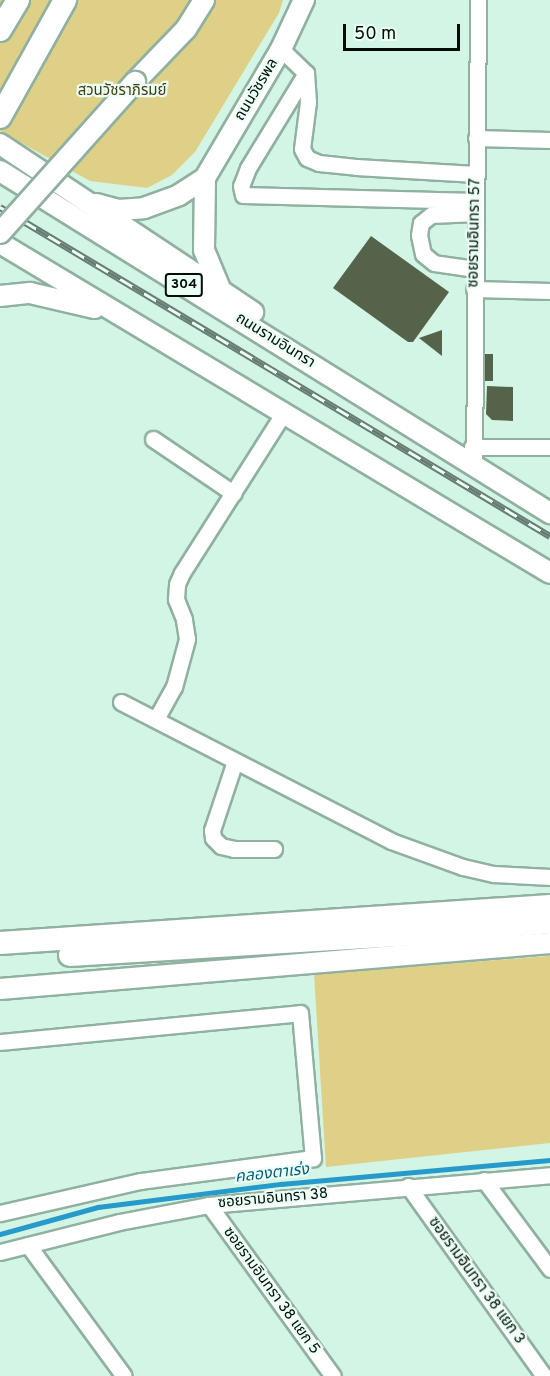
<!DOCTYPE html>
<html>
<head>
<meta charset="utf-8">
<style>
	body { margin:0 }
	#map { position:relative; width:550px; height:1376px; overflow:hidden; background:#d3f5e5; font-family:Overpass,"Noto Sans Thai",sans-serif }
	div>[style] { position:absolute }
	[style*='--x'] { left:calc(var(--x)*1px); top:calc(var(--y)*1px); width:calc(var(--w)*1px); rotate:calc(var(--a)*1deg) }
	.green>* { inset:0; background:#dfd088 }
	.stream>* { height:4.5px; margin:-2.25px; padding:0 2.25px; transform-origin:2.25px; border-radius:2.25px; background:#269aca }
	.building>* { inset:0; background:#55634a }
	.roads { filter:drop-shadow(2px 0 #90b0a0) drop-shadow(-2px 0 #90b0a0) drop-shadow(0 2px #90b0a0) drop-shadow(0 -2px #90b0a0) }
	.minor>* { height:15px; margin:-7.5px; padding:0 7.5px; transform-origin:7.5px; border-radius:7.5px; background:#fff }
	.major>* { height:20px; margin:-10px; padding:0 10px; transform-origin:10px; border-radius:10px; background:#fff }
	.highway>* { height:22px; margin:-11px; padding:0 11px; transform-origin:11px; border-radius:11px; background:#fff }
	.rail>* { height:7px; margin-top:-3.5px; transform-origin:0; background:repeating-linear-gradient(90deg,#ebfff5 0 14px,#677d73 0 28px); box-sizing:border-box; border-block:2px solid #677d73 }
	.bridges { filter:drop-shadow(2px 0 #90b0a0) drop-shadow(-2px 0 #90b0a0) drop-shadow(0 2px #90b0a0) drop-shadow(0 -2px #90b0a0) }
	.major-bridge>* { height:20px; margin:-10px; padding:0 10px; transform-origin:10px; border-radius:10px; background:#fff }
	span { translate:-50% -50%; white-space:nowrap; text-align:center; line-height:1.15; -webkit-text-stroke:4.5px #ebfff5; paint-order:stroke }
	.shield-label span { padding:2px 4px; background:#ebfff5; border:2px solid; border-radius:4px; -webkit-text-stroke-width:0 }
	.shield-label { font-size:14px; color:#040e09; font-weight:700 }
	.street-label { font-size:15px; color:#040e09 }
	.park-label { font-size:15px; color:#443c12 }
	.water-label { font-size:16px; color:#045e7f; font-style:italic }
	.scale { position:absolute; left:343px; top:24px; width:117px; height:27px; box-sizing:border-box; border:3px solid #040e09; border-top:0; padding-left:8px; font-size:18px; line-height:21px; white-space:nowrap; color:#040e09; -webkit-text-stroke:4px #ebfff5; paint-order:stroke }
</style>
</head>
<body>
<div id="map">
	<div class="green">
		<i style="clip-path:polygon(0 0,283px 0,279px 13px,195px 152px,172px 175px,147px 188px,90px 181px,0 131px)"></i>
		<i style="clip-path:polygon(550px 956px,550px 1143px,326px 1167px,314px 974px)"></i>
	</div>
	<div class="stream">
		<i style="--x:0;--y:1234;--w:102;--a:-15.4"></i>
		<i style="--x:98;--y:1207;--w:184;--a:-7.2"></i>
		<i style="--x:281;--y:1184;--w:270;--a:-5.1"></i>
	</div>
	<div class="building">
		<i style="clip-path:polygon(371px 236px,449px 292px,413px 342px,408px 342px,333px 288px)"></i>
		<i style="clip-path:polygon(442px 330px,442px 356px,419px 338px)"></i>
		<i style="clip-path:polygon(485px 354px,493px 354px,493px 381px,484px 381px)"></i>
		<i style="clip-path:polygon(487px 386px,513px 387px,513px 421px,492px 420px,486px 414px)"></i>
	</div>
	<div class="roads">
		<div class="minor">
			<i style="--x:281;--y:49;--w:35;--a:44"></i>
			<i style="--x:306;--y:73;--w:111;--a:121.4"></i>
			<i style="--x:248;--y:168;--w:19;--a:111"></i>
			<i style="--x:241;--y:186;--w:9;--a:77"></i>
			<i style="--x:243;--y:195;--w:233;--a:1.5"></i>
			<i style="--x:306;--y:73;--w:29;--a:86"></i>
			<i style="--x:308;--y:102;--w:47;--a:97.3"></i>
			<i style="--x:302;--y:149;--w:10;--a:61"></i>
			<i style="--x:307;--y:158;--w:13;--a:23"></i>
			<i style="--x:319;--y:163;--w:37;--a:6"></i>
			<i style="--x:356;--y:167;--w:120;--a:3.3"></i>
			<i style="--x:476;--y:138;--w:74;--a:1.5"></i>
			<i style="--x:475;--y:269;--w:41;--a:-171.7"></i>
			<i style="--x:434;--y:263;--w:14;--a:-141"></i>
			<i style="--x:423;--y:254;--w:19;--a:-102"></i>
			<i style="--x:419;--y:235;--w:12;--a:-81"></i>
			<i style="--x:421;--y:223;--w:13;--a:-39"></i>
			<i style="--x:431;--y:215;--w:45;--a:-2.5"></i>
			<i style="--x:474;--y:289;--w:76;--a:1.5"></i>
			<i style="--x:153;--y:439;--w:97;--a:34"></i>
			<i style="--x:472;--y:447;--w:78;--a:0"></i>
			<i style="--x:474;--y:466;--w:466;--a:-89.5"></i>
			<i style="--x:121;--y:702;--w:304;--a:27.2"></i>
			<i style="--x:391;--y:841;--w:77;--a:19.9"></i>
			<i style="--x:463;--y:867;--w:32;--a:13"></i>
			<i style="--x:494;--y:874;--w:56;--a:3.1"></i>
			<i style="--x:156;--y:719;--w:37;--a:-61"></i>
			<i style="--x:174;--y:687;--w:50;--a:-74.8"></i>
			<i style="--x:187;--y:639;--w:20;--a:-99"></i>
			<i style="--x:184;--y:619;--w:22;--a:-112"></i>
			<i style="--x:176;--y:599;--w:15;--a:-86"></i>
			<i style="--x:177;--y:584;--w:12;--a:-66"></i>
			<i style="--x:182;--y:573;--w:188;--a:-57.6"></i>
			<i style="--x:235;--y:761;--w:73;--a:108.4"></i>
			<i style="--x:212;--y:830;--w:8;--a:83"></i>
			<i style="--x:213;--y:838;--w:11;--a:45"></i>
			<i style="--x:221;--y:846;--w:13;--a:13"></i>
			<i style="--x:234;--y:849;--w:40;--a:0"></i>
			<i style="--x:0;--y:1042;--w:301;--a:-5.5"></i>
			<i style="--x:300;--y:1013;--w:146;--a:84.9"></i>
			<i style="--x:313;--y:1158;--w:175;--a:172.4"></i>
			<i style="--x:140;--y:1181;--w:144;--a:167.1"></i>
			<i style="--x:484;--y:1180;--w:111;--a:53.4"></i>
			<i style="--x:408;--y:1186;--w:234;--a:54.4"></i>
			<i style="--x:209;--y:1205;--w:211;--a:54.1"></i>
			<i style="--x:28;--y:1245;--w:162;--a:53.8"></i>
			<i style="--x:0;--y:1252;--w:123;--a:-14.1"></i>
			<i style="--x:119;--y:1222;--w:92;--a:-10.7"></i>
			<i style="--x:209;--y:1205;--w:342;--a:-5"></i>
		</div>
		<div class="major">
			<i style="--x:135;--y:82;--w:74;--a:-46.1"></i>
			<i style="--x:186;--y:29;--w:34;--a:-58"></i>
			<i style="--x:0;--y:144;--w:304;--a:33.6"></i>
			<i style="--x:0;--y:171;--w:648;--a:31.87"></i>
			<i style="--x:205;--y:178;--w:72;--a:90.8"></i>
			<i style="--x:204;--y:250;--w:44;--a:67.5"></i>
			<i style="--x:96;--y:204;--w:23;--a:15"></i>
			<i style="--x:118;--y:210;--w:26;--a:-4"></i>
			<i style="--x:144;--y:208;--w:37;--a:-20"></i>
			<i style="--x:179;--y:195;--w:31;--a:-33"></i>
			<i style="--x:205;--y:178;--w:150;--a:-59.5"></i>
			<i style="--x:281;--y:49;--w:54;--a:-64.9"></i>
			<i style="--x:0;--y:243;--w:641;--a:30.96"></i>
			<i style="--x:0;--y:296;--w:30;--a:-6"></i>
			<i style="--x:30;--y:293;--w:66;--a:13.2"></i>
			<i style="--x:0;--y:989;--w:552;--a:-4.78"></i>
		</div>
		<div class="highway">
			<i style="--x:0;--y:30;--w:35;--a:-59"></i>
			<i style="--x:0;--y:117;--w:134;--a:-60.9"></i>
			<i style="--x:0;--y:943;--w:551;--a:-3.85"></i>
			<i style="--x:70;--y:955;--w:374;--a:-3.5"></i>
			<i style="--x:443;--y:932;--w:107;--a:-5.3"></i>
		</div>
	</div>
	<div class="rail">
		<i style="--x:0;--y:207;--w:641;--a:30.89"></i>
	</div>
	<div class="bridges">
		<div class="major-bridge">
			<i style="--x:0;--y:233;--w:203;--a:-48.2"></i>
		</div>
	</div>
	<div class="shield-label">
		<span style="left:184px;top:285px">304</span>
	</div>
	<div class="street-label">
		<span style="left:257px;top:90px;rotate:-59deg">ถนนวัชรพล</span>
		<span style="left:475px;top:233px;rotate:-89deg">ซอยรามอินทรา 57</span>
		<span style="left:275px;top:341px;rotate:32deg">ถนนรามอินทรา</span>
		<span style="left:273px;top:1199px;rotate:-5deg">ซอยรามอินทรา 38</span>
		<span style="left:476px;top:1281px;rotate:54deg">ซอยรามอินทรา 38 แยก 3</span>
		<span style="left:271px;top:1291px;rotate:54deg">ซอยรามอินทรา 38 แยก 5</span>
	</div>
	<div class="park-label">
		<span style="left:122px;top:92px">สวนวัชราภิรมย์</span>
	</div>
	<div class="water-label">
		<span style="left:272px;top:1174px;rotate:-6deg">คลองตาเร่ง</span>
	</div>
	<div class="scale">50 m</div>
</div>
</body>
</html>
